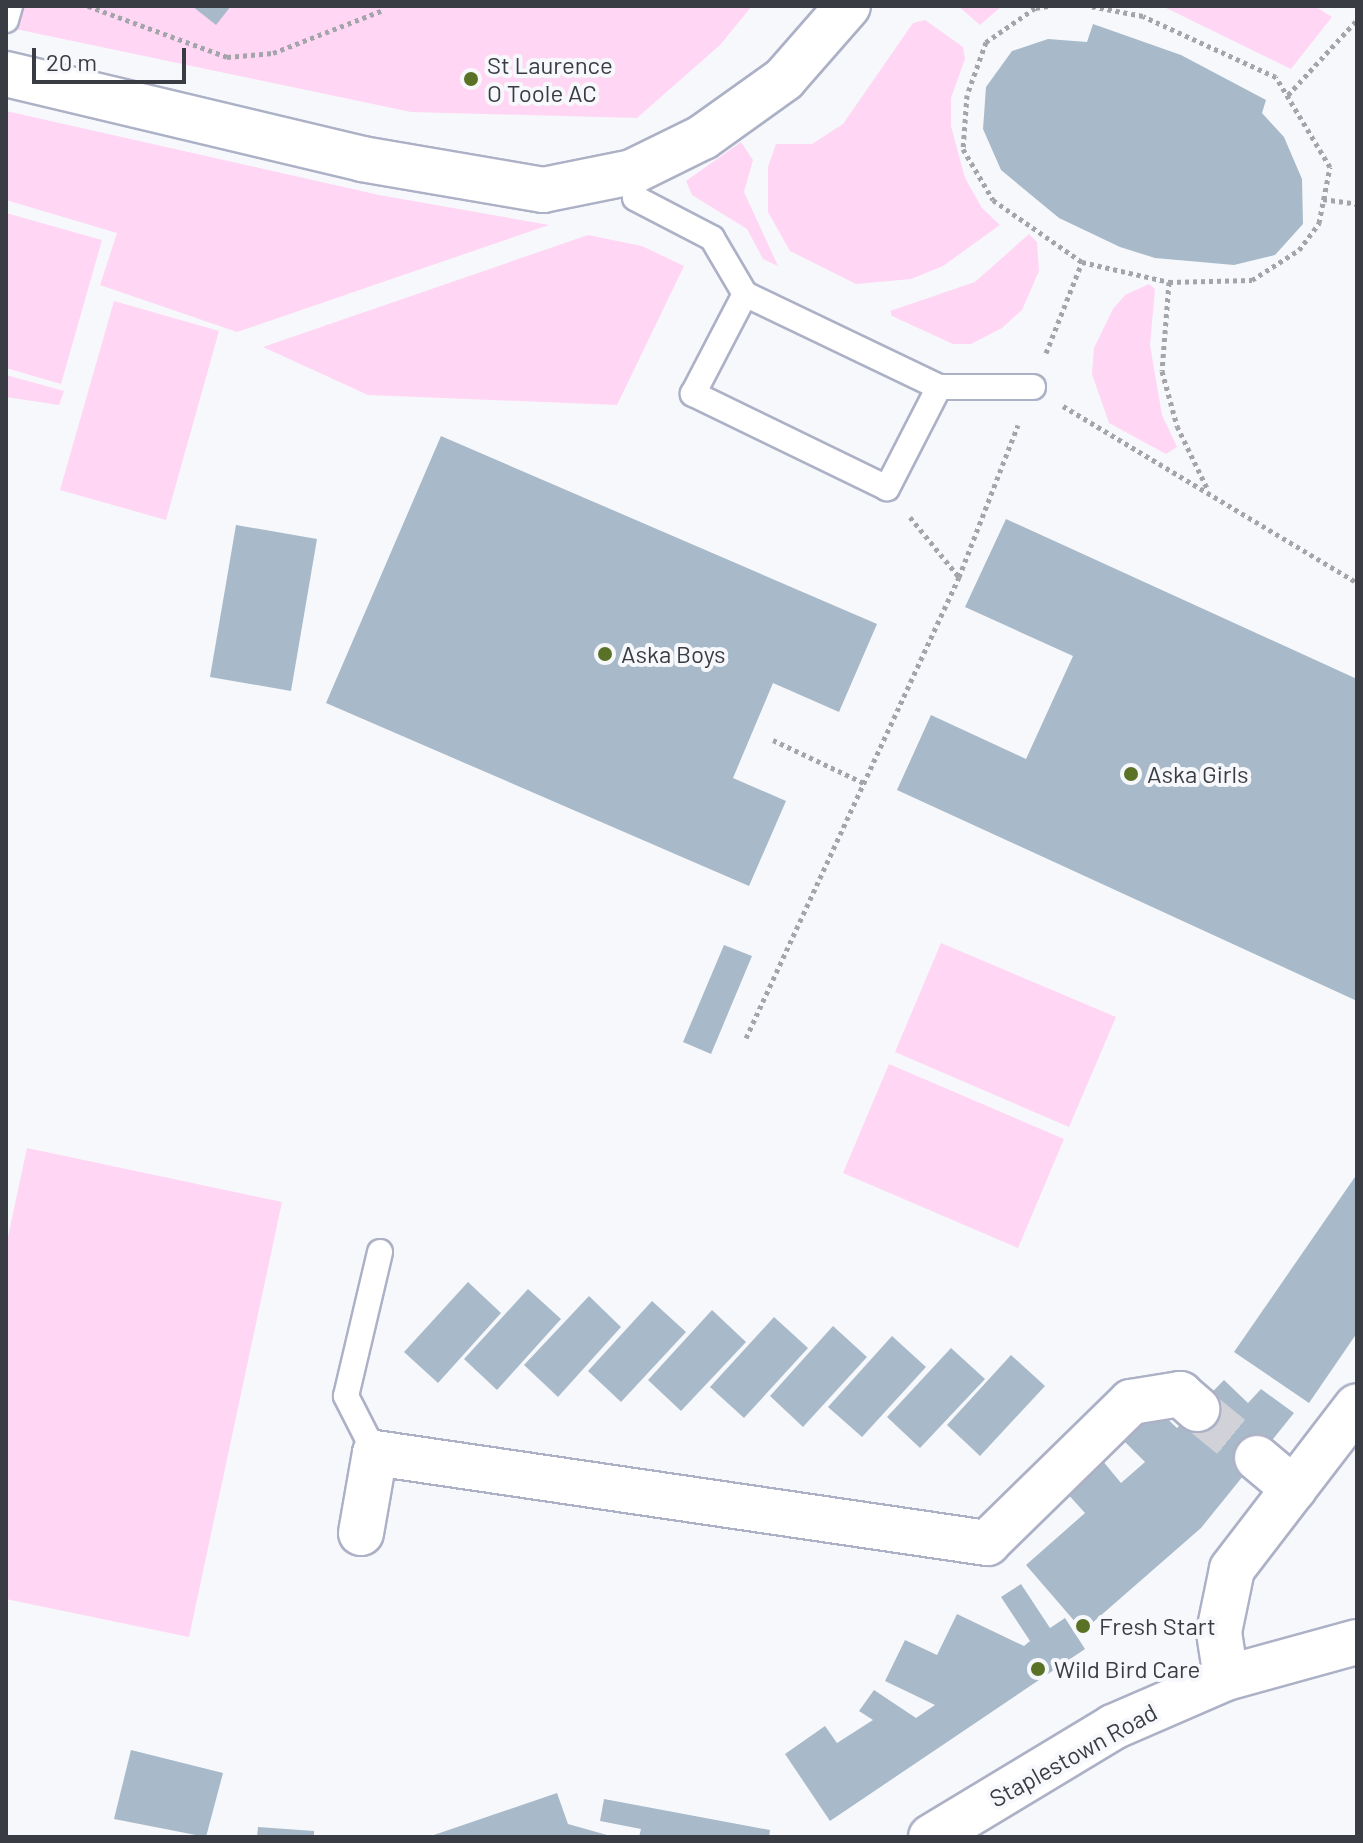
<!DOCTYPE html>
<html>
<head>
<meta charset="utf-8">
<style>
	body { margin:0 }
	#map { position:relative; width:1363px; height:1843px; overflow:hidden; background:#f7f8fc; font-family:Barlow,sans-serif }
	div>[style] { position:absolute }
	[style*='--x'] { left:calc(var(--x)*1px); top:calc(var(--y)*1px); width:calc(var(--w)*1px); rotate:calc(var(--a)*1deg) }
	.green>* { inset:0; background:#ffd6f4 }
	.building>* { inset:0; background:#a8bac9 }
	.street-tunnel>* { height:44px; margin-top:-22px; transform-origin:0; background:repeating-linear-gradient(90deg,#d1d2d7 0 44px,transparent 0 66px) }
	.path>* { height:5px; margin-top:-2.5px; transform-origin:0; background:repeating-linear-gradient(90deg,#a4a5ab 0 4px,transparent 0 8px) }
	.roads { filter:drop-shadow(2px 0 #adb1c6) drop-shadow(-2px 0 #adb1c6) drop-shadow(0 2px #adb1c6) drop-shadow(0 -2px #adb1c6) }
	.lane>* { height:24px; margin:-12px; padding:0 12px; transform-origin:12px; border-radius:12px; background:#fff }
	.street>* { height:44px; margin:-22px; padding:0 22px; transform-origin:22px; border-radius:22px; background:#fff }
	.secondary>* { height:44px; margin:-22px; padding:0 22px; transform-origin:22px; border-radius:22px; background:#fff }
	.dots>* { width:22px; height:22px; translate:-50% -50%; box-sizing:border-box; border:4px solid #f7f8fc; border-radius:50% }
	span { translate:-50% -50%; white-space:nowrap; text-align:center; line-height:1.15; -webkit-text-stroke:8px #f7f8fc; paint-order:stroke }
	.poi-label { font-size:24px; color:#3a3c44 }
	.left { translate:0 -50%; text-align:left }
	.street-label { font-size:24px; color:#3a3c44 }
	.frame { position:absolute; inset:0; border:8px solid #3a3c44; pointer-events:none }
	.scale { position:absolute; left:32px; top:48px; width:154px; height:36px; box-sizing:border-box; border:4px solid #3a3c44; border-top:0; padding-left:10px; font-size:24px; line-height:28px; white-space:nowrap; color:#3a3c44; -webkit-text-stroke:6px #f7f8fc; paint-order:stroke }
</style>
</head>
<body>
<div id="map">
	<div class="green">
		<i style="clip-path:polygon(6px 6px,752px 6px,720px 45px,637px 118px,411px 112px,6px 27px)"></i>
		<i style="clip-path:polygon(958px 6px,1002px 6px,980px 25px)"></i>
		<i style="clip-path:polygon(1162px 6px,1315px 6px,1332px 17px,1291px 69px)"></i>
		<i style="clip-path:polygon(925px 20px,963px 47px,965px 59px,951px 98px,951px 126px,965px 178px,982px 208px,1000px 225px,943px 266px,911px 279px,856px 284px,790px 251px,768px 212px,768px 167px,776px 144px,812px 144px,843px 124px,913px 23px)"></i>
		<i style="clip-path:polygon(6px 111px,379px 195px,549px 225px,237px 332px,100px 285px,117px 233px,6px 200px)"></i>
		<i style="clip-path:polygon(741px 142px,753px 160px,744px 192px,778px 266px,763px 259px,747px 229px,692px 195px,686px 181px)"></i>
		<i style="clip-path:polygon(6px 213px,102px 240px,61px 384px,6px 368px)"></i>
		<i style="clip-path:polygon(1029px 234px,1037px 242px,1039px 271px,1022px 310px,1002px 328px,971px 344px,953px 344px,892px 316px,890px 311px,975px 282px)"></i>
		<i style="clip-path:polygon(588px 235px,642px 246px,684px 266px,617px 405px,368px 395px,263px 347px)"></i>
		<i style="clip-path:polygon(1149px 284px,1155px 289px,1150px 345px,1162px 415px,1177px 447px,1166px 454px,1109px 423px,1092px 374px,1094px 348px,1113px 309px,1125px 295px)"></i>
		<i style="clip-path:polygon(114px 301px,219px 331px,166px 520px,60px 490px)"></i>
		<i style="clip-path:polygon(6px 375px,64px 391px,59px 405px,6px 397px)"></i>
		<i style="clip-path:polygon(941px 943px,1116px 1017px,1069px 1127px,895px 1052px)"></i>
		<i style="clip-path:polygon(889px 1064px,1064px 1139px,1018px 1248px,843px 1173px)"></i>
		<i style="clip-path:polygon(27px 1148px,282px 1202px,189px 1637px,6px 1599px,6px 1246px)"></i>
	</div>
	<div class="building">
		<i style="clip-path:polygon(192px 6px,231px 6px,216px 25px)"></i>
		<i style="clip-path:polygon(1093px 24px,1181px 55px,1266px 100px,1262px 113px,1284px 137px,1302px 179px,1303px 224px,1275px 255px,1234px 265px,1155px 258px,1120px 247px,1059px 218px,1001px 170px,983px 129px,986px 87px,1012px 51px,1048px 39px,1087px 42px)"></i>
		<i style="clip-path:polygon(441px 436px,877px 624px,839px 712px,773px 683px,733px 778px,786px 801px,749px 886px,326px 703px)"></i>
		<i style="clip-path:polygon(1006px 519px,1357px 679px,1357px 1001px,897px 790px,931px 715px,1026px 759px,1073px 656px,965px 607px)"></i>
		<i style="clip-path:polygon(236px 525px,317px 539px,291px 691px,210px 677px)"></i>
		<i style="clip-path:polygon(724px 945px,752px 956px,711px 1054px,683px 1042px)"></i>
		<i style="clip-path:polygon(1357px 1174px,1357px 1333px,1309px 1403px,1234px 1352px)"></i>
		<i style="clip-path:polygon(468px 1282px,501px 1313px,438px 1383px,404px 1352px)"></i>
		<i style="clip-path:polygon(528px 1289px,561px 1319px,497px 1390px,464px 1359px)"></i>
		<i style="clip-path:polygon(589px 1296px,621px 1327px,558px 1397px,524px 1365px)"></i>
		<i style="clip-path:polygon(652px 1301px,686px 1332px,621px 1402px,588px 1371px)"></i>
		<i style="clip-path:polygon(712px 1310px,746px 1342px,681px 1411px,648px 1380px)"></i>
		<i style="clip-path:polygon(774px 1317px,808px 1348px,744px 1418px,710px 1387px)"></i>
		<i style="clip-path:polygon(833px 1326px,867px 1357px,803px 1427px,770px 1396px)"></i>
		<i style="clip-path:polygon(892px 1336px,926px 1367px,862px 1437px,828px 1407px)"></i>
		<i style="clip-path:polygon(951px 1348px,985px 1379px,920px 1448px,887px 1417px)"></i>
		<i style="clip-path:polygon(1011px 1355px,1045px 1386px,980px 1456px,947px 1425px)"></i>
		<i style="clip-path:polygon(1224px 1380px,1248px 1403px,1261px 1389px,1294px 1413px,1201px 1528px,1083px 1631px,1026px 1565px,1085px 1513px,1065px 1491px,1102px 1460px,1121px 1483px,1145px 1462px,1122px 1439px,1154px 1406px,1177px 1428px)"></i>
		<i style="clip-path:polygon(1021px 1584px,1050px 1628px,1065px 1618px,1085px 1649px,830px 1821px,785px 1754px,825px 1726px,837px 1743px,873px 1720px,859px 1711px,874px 1690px,916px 1718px,935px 1705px,885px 1681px,905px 1640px,937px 1655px,957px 1614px,1024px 1646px,1030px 1641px,1001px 1597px)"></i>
		<i style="clip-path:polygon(131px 1750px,223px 1773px,206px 1837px,114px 1819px)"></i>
		<i style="clip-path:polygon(557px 1793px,568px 1824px,614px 1837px,428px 1837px)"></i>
		<i style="clip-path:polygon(604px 1799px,770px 1830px,769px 1837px,639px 1837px,641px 1829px,600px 1821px)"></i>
		<i style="clip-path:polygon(258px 1827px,314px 1831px,314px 1837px,257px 1837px)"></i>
	</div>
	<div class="street-tunnel">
		<i style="--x:1197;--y:1409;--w:77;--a:39.2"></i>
	</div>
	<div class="path">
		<i style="--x:88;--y:6;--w:148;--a:20.1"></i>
		<i style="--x:227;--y:57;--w:46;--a:-5"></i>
		<i style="--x:273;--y:53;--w:116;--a:-21.3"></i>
		<i style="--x:1048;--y:6;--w:13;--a:171"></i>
		<i style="--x:1035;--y:8;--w:60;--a:145.2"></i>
		<i style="--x:986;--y:42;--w:56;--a:109.7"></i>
		<i style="--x:967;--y:95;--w:54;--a:94.2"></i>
		<i style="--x:963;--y:149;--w:59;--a:59.5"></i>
		<i style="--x:993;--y:200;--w:108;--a:34.9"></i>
		<i style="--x:1082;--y:262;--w:89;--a:12.9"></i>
		<i style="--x:1169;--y:282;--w:83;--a:-1.4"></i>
		<i style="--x:1252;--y:280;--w:56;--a:-32.6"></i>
		<i style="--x:1299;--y:250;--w:34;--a:-53"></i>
		<i style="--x:1319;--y:223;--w:57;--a:-78.9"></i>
		<i style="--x:1330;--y:167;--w:105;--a:-121"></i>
		<i style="--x:1276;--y:77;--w:146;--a:-155.4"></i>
		<i style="--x:1143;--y:16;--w:54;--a:-169.3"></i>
		<i style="--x:1288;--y:95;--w:102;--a:-47.4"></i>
		<i style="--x:1323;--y:199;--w:34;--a:8"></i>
		<i style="--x:1169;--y:282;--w:89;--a:94.5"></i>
		<i style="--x:1162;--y:371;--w:57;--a:74.7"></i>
		<i style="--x:1177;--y:426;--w:69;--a:64.2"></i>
		<i style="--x:1046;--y:353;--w:98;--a:-68.4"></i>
		<i style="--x:1063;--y:406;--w:343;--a:31"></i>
		<i style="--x:910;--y:517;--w:77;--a:50.8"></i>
		<i style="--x:773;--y:740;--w:101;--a:25.3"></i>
		<i style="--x:746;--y:1038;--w:508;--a:-65.2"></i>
		<i style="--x:959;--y:577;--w:163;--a:-68.8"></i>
	</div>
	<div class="roads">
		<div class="lane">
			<i style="--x:6;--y:20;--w:15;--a:-74"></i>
			<i style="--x:632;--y:172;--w:26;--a:83"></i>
			<i style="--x:635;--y:198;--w:87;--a:27.5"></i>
			<i style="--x:712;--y:238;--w:65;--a:59.5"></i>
			<i style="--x:745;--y:294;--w:215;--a:25.6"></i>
			<i style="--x:939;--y:387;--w:114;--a:117.2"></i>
			<i style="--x:887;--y:488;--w:216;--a:-154.1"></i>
			<i style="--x:693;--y:394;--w:113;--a:-62.5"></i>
			<i style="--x:939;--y:387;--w:94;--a:0"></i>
			<i style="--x:375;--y:1453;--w:64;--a:-117"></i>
			<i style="--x:346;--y:1396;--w:148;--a:-76.7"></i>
		</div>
		<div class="street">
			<i style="--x:6;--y:74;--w:366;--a:13.4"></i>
			<i style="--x:362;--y:159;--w:184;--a:9.7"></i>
			<i style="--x:543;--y:190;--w:91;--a:-11.4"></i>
			<i style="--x:632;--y:172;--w:79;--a:-26.2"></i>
			<i style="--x:703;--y:137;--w:100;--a:-35.6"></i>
			<i style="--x:784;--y:79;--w:97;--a:-48.8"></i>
			<i style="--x:1257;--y:1458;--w:48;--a:40"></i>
			<i style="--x:361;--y:1533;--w:81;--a:-80.1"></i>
			<i style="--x:375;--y:1453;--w:619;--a:8.37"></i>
			<i style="--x:987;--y:1543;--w:202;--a:-44.4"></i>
			<i style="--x:1131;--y:1402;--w:50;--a:-9.3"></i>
			<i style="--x:1180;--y:1394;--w:23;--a:41"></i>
			<i style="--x:1226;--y:1678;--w:47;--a:-98.7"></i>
			<i style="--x:1219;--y:1632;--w:64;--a:-78.3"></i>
			<i style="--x:1232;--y:1569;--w:205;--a:-52.5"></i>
		</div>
		<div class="secondary">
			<i style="--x:931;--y:1837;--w:213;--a:-31.1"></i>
			<i style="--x:1113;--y:1727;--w:123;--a:-23.4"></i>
			<i style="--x:1226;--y:1678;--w:136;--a:-15.4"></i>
		</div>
	</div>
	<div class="dots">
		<i style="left:471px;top:79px;background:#597225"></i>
		<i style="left:605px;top:654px;background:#597225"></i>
		<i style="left:1131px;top:774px;background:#597225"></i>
		<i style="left:1083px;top:1626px;background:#597225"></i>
		<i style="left:1038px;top:1669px;background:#597225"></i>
	</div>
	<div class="poi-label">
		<span class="left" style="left:487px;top:79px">St Laurence<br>O Toole AC</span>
		<span class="left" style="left:621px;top:654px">Aska Boys</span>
		<span class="left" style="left:1147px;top:774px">Aska Girls</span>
		<span class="left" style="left:1099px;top:1626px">Fresh Start</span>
		<span class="left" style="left:1054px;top:1669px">Wild Bird Care</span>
	</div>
	<div class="street-label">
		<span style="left:1073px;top:1755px;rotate:-29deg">Staplestown Road</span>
	</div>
	<div class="frame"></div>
	<div class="scale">20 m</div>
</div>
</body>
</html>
